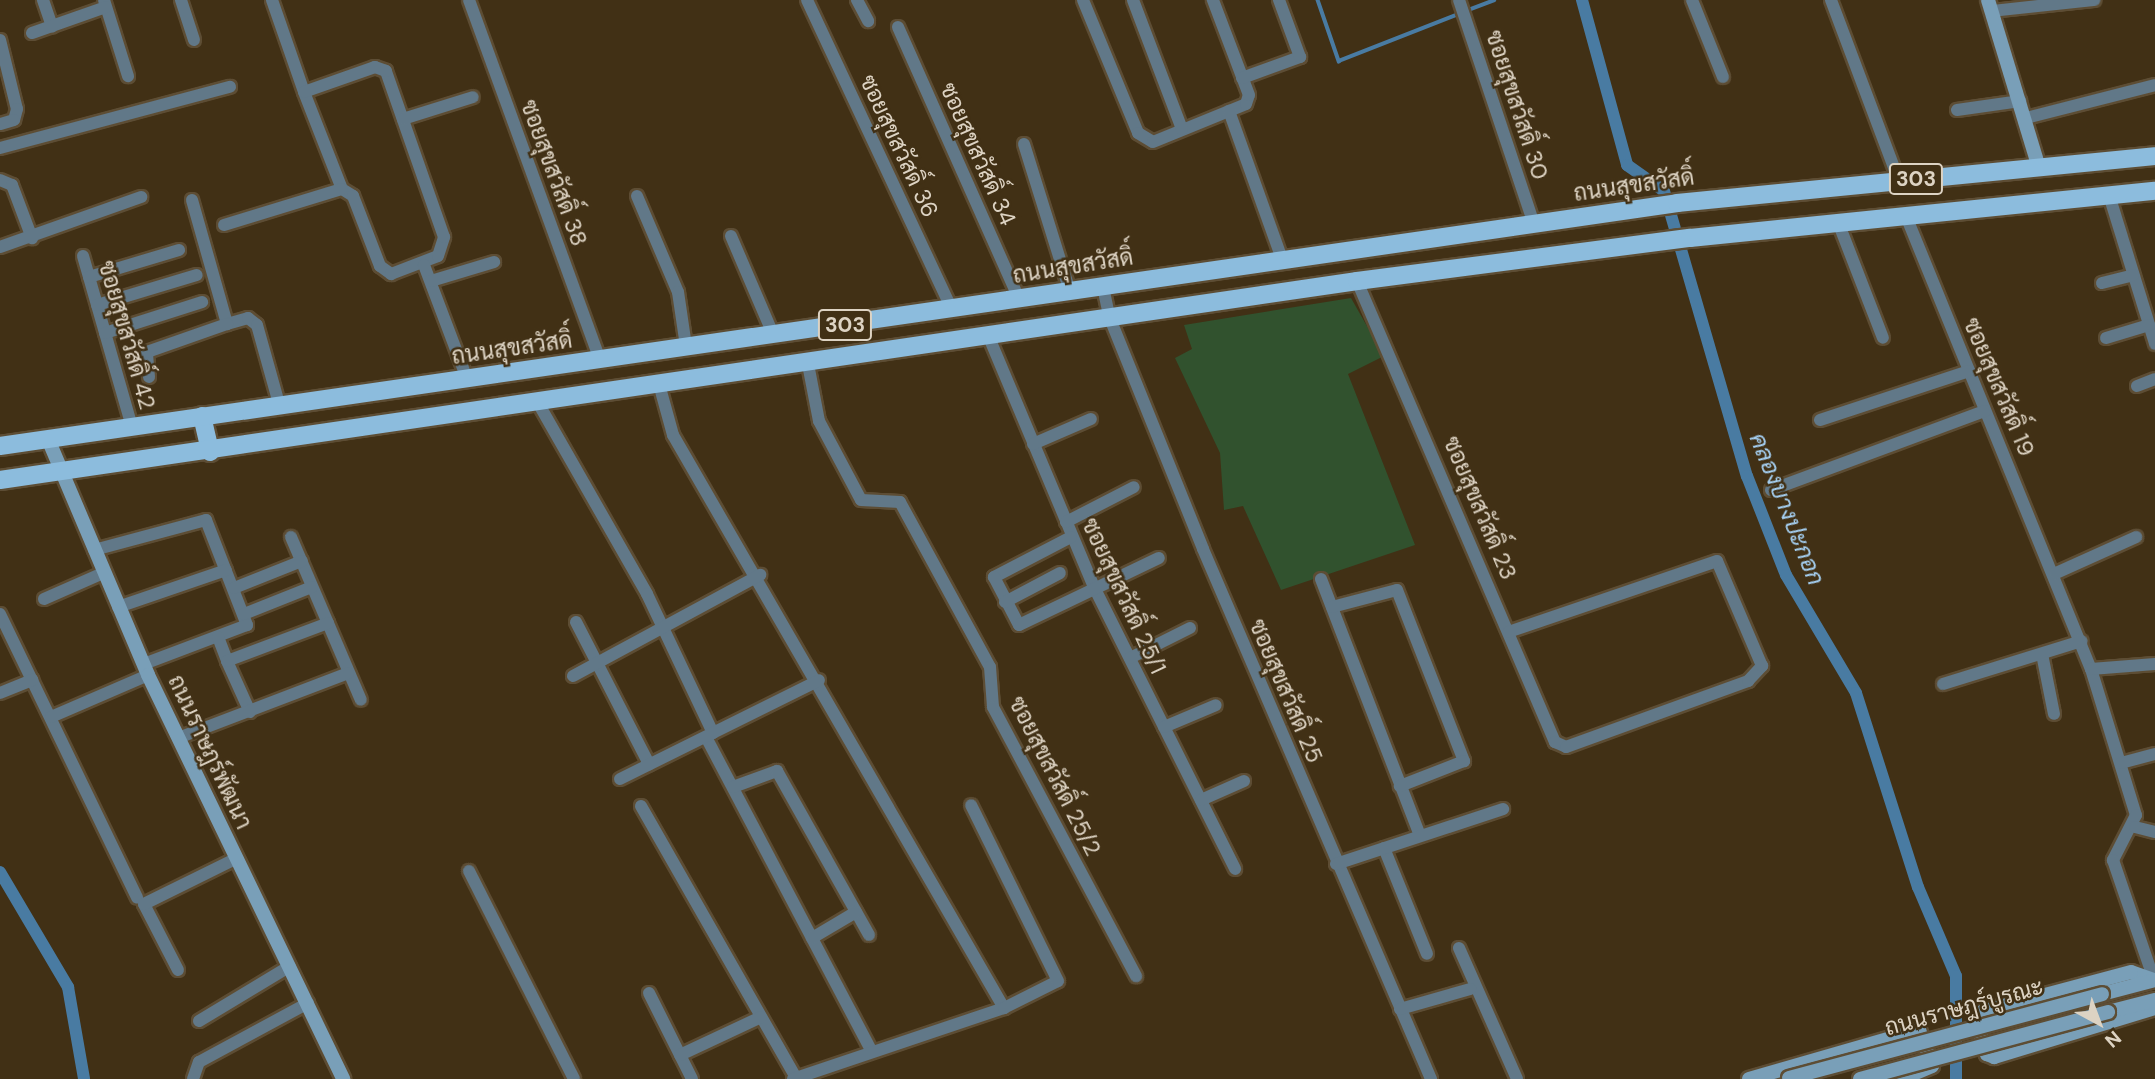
<!DOCTYPE html>
<html>
<head>
<meta charset="utf-8">
<style>
	body { margin:0 }
	#map { position:relative; width:2155px; height:1079px; overflow:hidden; background:#413015; font-family:"DM Sans",Sarabun,sans-serif }
	div>[style] { position:absolute }
	[style*='--x'] { left:calc(var(--x)*1px); top:calc(var(--y)*1px); width:calc(var(--w)*1px); rotate:calc(var(--a)*1deg) }
	.green>* { inset:0; background:#31522e }
	.stream>* { height:3.5px; margin:-1.75px; padding:0 1.75px; transform-origin:1.75px; border-radius:1.75px; background:#497ba2 }
	.canal>* { height:12px; margin:-6px; padding:0 6px; transform-origin:6px; border-radius:6px; background:#497ba2 }
	.roads { filter:drop-shadow(2px 0 #5d4d34) drop-shadow(-2px 0 #5d4d34) drop-shadow(0 2px #5d4d34) drop-shadow(0 -2px #5d4d34) }
	.street>* { height:12px; margin:-6px; padding:0 6px; transform-origin:6px; border-radius:6px; background:#617888 }
	.secondary>* { height:14px; margin:-7px; padding:0 7px; transform-origin:7px; border-radius:7px; background:#799fb8 }
	.primary>* { height:18px; margin:-9px; padding:0 9px; transform-origin:9px; border-radius:9px; background:#8cbcdd }
	.bridges { filter:drop-shadow(2px 0 #5d4d34) drop-shadow(-2px 0 #5d4d34) drop-shadow(0 2px #5d4d34) drop-shadow(0 -2px #5d4d34) }
	.secondary-bridge>* { height:14px; margin:-7px; padding:0 7px; transform-origin:7px; border-radius:7px; background:#799fb8 }
	span { translate:-50% -50%; white-space:nowrap; text-align:center; line-height:1.15; -webkit-text-stroke:5px #413015; paint-order:stroke }
	.shield-label span { padding:2px 5px; background:#413015; border:2px solid; border-radius:5px; -webkit-text-stroke-width:0 }
	.shield-label { font-size:21px; color:#ddd3c3; font-weight:700 }
	.street-label { font-size:23px; color:#ddd3c3 }
	.water-label { font-size:24px; color:#a6d1f4; font-style:italic }
	.north { position:absolute; left:2064px; top:988px; width:70px; height:70px; -webkit-text-stroke:5px #413015; paint-order:stroke; rotate:139deg; font-size:19px; font-weight:700; line-height:28px; text-align:center; color:#ddd3c3 }
	.north::after { content:''; display:block; margin:auto; width:24px; height:32px; background:#ddd3c3; clip-path:polygon(50% 0,100% 100%,50% 72%,0 100%) }
</style>
</head>
<body>
<div id="map">
	<div class="green">
		<i style="clip-path:polygon(1351px 298px,1384px 356px,1348px 374px,1415px 545px,1281px 590px,1243px 506px,1224px 510px,1220px 453px,1175px 358px,1192px 349px,1184px 325px)"></i>
	</div>
	<div class="stream">
		<i style="--x:1318;--y:0;--w:65;--a:71"></i>
		<i style="--x:1339;--y:61;--w:129;--a:-21.4"></i>
		<i style="--x:1466;--y:11;--w:30;--a:-21"></i>
	</div>
	<div class="canal">
		<i style="--x:1582;--y:0;--w:171;--a:74.7"></i>
		<i style="--x:1627;--y:165;--w:45;--a:35.1"></i>
		<i style="--x:1664;--y:191;--w:297;--a:73.8"></i>
		<i style="--x:1747;--y:476;--w:106;--a:68.5"></i>
		<i style="--x:1786;--y:575;--w:137;--a:59.3"></i>
		<i style="--x:1856;--y:693;--w:204;--a:72.3"></i>
		<i style="--x:1918;--y:887;--w:97;--a:66.9"></i>
		<i style="--x:1956;--y:976;--w:103;--a:90"></i>
		<i style="--x:0;--y:872;--w:134;--a:59.4"></i>
		<i style="--x:68;--y:987;--w:93;--a:80.1"></i>
	</div>
	<div class="roads">
		<div class="street">
			<i style="--x:43;--y:0;--w:28;--a:71"></i>
			<i style="--x:104;--y:0;--w:80;--a:72.5"></i>
			<i style="--x:181;--y:0;--w:42;--a:72"></i>
			<i style="--x:272;--y:0;--w:97;--a:70.8"></i>
			<i style="--x:304;--y:92;--w:104;--a:68.6"></i>
			<i style="--x:342;--y:189;--w:13;--a:32"></i>
			<i style="--x:353;--y:196;--w:75;--a:68.9"></i>
			<i style="--x:380;--y:266;--w:14;--a:36"></i>
			<i style="--x:391;--y:274;--w:50;--a:-21"></i>
			<i style="--x:438;--y:256;--w:20;--a:-72"></i>
			<i style="--x:444;--y:237;--w:176;--a:-109.3"></i>
			<i style="--x:386;--y:71;--w:12;--a:-160"></i>
			<i style="--x:375;--y:67;--w:75;--a:160.6"></i>
			<i style="--x:469;--y:0;--w:383;--a:70"></i>
			<i style="--x:807;--y:0;--w:342;--a:64.9"></i>
			<i style="--x:857;--y:0;--w:24;--a:62"></i>
			<i style="--x:1083;--y:0;--w:144;--a:67.5"></i>
			<i style="--x:1138;--y:133;--w:17;--a:31"></i>
			<i style="--x:1153;--y:142;--w:100;--a:-22.2"></i>
			<i style="--x:1246;--y:104;--w:9;--a:-72"></i>
			<i style="--x:1249;--y:95;--w:102;--a:-110.8"></i>
			<i style="--x:1133;--y:0;--w:138;--a:69.2"></i>
			<i style="--x:1459;--y:0;--w:236;--a:71.5"></i>
			<i style="--x:1692;--y:0;--w:83;--a:68.1"></i>
			<i style="--x:1831;--y:0;--w:193;--a:69.4"></i>
			<i style="--x:1992;--y:11;--w:103;--a:-6.2"></i>
			<i style="--x:898;--y:27;--w:298;--a:66"></i>
			<i style="--x:32;--y:33;--w:78;--a:-19.4"></i>
			<i style="--x:0;--y:40;--w:71;--a:76.2"></i>
			<i style="--x:17;--y:109;--w:11;--a:105"></i>
			<i style="--x:14;--y:120;--w:14;--a:163"></i>
			<i style="--x:1242;--y:78;--w:62;--a:-19.9"></i>
			<i style="--x:1300;--y:57;--w:61;--a:-110.2"></i>
			<i style="--x:1957;--y:110;--w:64;--a:-8.1"></i>
			<i style="--x:1229;--y:111;--w:157;--a:70.3"></i>
			<i style="--x:2026;--y:118;--w:133;--a:-14.3"></i>
			<i style="--x:403;--y:119;--w:73;--a:-17.4"></i>
			<i style="--x:1024;--y:144;--w:155;--a:72.7"></i>
			<i style="--x:0;--y:148;--w:238;--a:-14.9"></i>
			<i style="--x:0;--y:180;--w:13;--a:23"></i>
			<i style="--x:12;--y:185;--w:57;--a:69.3"></i>
			<i style="--x:2109;--y:195;--w:156;--a:72.8"></i>
			<i style="--x:637;--y:196;--w:104;--a:66.9"></i>
			<i style="--x:678;--y:292;--w:55;--a:81.6"></i>
			<i style="--x:192;--y:200;--w:129;--a:74.2"></i>
			<i style="--x:227;--y:324;--w:22;--a:-16"></i>
			<i style="--x:248;--y:318;--w:11;--a:38"></i>
			<i style="--x:257;--y:325;--w:82;--a:74.4"></i>
			<i style="--x:1906;--y:216;--w:489;--a:67.8"></i>
			<i style="--x:2091;--y:669;--w:153;--a:72.9"></i>
			<i style="--x:2136;--y:815;--w:51;--a:117.1"></i>
			<i style="--x:2113;--y:860;--w:127;--a:71.1"></i>
			<i style="--x:1838;--y:222;--w:124;--a:68.8"></i>
			<i style="--x:224;--y:225;--w:123;--a:-17"></i>
			<i style="--x:731;--y:236;--w:107;--a:66.8"></i>
			<i style="--x:0;--y:247;--w:150;--a:-19.5"></i>
			<i style="--x:83;--y:256;--w:178;--a:74"></i>
			<i style="--x:424;--y:265;--w:122;--a:69.3"></i>
			<i style="--x:89;--y:277;--w:94;--a:-16.7"></i>
			<i style="--x:431;--y:281;--w:66;--a:-16.8"></i>
			<i style="--x:1357;--y:281;--w:502;--a:66.76"></i>
			<i style="--x:1555;--y:742;--w:12;--a:24"></i>
			<i style="--x:1566;--y:747;--w:194;--a:-19.9"></i>
			<i style="--x:1748;--y:681;--w:21;--a:-47"></i>
			<i style="--x:1762;--y:666;--w:114;--a:-113.2"></i>
			<i style="--x:1717;--y:561;--w:220;--a:161.2"></i>
			<i style="--x:2102;--y:283;--w:32;--a:-14"></i>
			<i style="--x:1103;--y:287;--w:30;--a:78"></i>
			<i style="--x:1109;--y:316;--w:251;--a:68"></i>
			<i style="--x:1203;--y:549;--w:577;--a:66.72"></i>
			<i style="--x:97;--y:305;--w:104;--a:-16.7"></i>
			<i style="--x:105;--y:333;--w:102;--a:-17.7"></i>
			<i style="--x:988;--y:335;--w:276;--a:67.2"></i>
			<i style="--x:1095;--y:589;--w:313;--a:63.4"></i>
			<i style="--x:2106;--y:338;--w:45;--a:-16.8"></i>
			<i style="--x:808;--y:364;--w:58;--a:79.1"></i>
			<i style="--x:819;--y:421;--w:89;--a:62"></i>
			<i style="--x:861;--y:500;--w:39;--a:3"></i>
			<i style="--x:900;--y:502;--w:188;--a:61.4"></i>
			<i style="--x:990;--y:667;--w:40;--a:85.7"></i>
			<i style="--x:993;--y:707;--w:305;--a:62"></i>
			<i style="--x:149;--y:377;--w:25;--a:-95"></i>
			<i style="--x:147;--y:352;--w:85;--a:-19.3"></i>
			<i style="--x:659;--y:384;--w:53;--a:74.6"></i>
			<i style="--x:673;--y:435;--w:662;--a:59.99"></i>
			<i style="--x:2137;--y:386;--w:19;--a:-21"></i>
			<i style="--x:537;--y:401;--w:222;--a:60.3"></i>
			<i style="--x:647;--y:594;--w:154;--a:64.6"></i>
			<i style="--x:1820;--y:420;--w:157;--a:-18.2"></i>
			<i style="--x:1033;--y:444;--w:63;--a:-23.3"></i>
			<i style="--x:1771;--y:490;--w:228;--a:-20.3"></i>
			<i style="--x:1066;--y:522;--w:76;--a:-27.2"></i>
			<i style="--x:291;--y:537;--w:177;--a:66.8"></i>
			<i style="--x:1071;--y:537;--w:87;--a:152.5"></i>
			<i style="--x:994;--y:577;--w:54;--a:62.5"></i>
			<i style="--x:1019;--y:625;--w:155;--a:-25.6"></i>
			<i style="--x:94;--y:550;--w:116;--a:-15"></i>
			<i style="--x:206;--y:520;--w:113;--a:68.7"></i>
			<i style="--x:247;--y:625;--w:110;--a:159.3"></i>
			<i style="--x:2056;--y:573;--w:88;--a:-24.2"></i>
			<i style="--x:1321;--y:579;--w:275;--a:68.9"></i>
			<i style="--x:234;--y:588;--w:73;--a:-21.7"></i>
			<i style="--x:44;--y:599;--w:64;--a:-23.8"></i>
			<i style="--x:1005;--y:602;--w:62;--a:-27.8"></i>
			<i style="--x:118;--y:607;--w:114;--a:-18.9"></i>
			<i style="--x:1332;--y:607;--w:67;--a:-14.7"></i>
			<i style="--x:1397;--y:590;--w:184;--a:68.6"></i>
			<i style="--x:1464;--y:761;--w:69;--a:158.7"></i>
			<i style="--x:0;--y:614;--w:315;--a:64.2"></i>
			<i style="--x:244;--y:614;--w:73;--a:-21.7"></i>
			<i style="--x:576;--y:622;--w:160;--a:62.8"></i>
			<i style="--x:218;--y:637;--w:26;--a:69"></i>
			<i style="--x:2042;--y:654;--w:61;--a:78.7"></i>
			<i style="--x:1130;--y:658;--w:67;--a:-26.6"></i>
			<i style="--x:2091;--y:669;--w:64;--a:-4.5"></i>
			<i style="--x:573;--y:676;--w:213;--a:-28.4"></i>
			<i style="--x:1943;--y:684;--w:145;--a:-17.2"></i>
			<i style="--x:0;--y:693;--w:35;--a:-22"></i>
			<i style="--x:250;--y:712;--w:56;--a:-114.3"></i>
			<i style="--x:227;--y:661;--w:108;--a:-20.6"></i>
			<i style="--x:51;--y:717;--w:106;--a:-23.4"></i>
			<i style="--x:1164;--y:727;--w:56;--a:-22.9"></i>
			<i style="--x:706;--y:737;--w:352;--a:62.2"></i>
			<i style="--x:178;--y:738;--w:182;--a:-20.9"></i>
			<i style="--x:2121;--y:763;--w:35;--a:-15"></i>
			<i style="--x:620;--y:779;--w:222;--a:-26.4"></i>
			<i style="--x:733;--y:787;--w:47;--a:-20"></i>
			<i style="--x:777;--y:771;--w:188;--a:60.7"></i>
			<i style="--x:1201;--y:800;--w:47;--a:-23.8"></i>
			<i style="--x:641;--y:806;--w:313;--a:60.3"></i>
			<i style="--x:2135;--y:827;--w:21;--a:14"></i>
			<i style="--x:1384;--y:848;--w:114;--a:67.9"></i>
			<i style="--x:1336;--y:864;--w:176;--a:-18.2"></i>
			<i style="--x:469;--y:871;--w:233;--a:63.2"></i>
			<i style="--x:812;--y:938;--w:51;--a:-30.6"></i>
			<i style="--x:1459;--y:948;--w:143;--a:66.1"></i>
			<i style="--x:178;--y:970;--w:74;--a:-117.3"></i>
			<i style="--x:144;--y:904;--w:102;--a:-26.3"></i>
			<i style="--x:649;--y:993;--w:96;--a:63.4"></i>
			<i style="--x:1400;--y:1009;--w:73;--a:-15.9"></i>
			<i style="--x:199;--y:1021;--w:106;--a:-31.1"></i>
			<i style="--x:680;--y:1055;--w:89;--a:-25.1"></i>
			<i style="--x:193;--y:1079;--w:18;--a:-71"></i>
			<i style="--x:199;--y:1062;--w:124;--a:-28.4"></i>
			<i style="--x:793;--y:1079;--w:223;--a:-18.6"></i>
			<i style="--x:1004;--y:1008;--w:60;--a:-26.6"></i>
			<i style="--x:1058;--y:981;--w:196;--a:-116.3"></i>
		</div>
		<div class="secondary">
			<i style="--x:1988;--y:0;--w:176;--a:73.1"></i>
			<i style="--x:48;--y:439;--w:256;--a:67"></i>
			<i style="--x:148;--y:675;--w:449;--a:64.2"></i>
			<i style="--x:2154;--y:980;--w:24;--a:-161"></i>
			<i style="--x:2131;--y:972;--w:154;--a:165"></i>
			<i style="--x:1982;--y:1012;--w:11;--a:124"></i>
			<i style="--x:1976;--y:1021;--w:35;--a:72"></i>
			<i style="--x:1987;--y:1054;--w:8;--a:23"></i>
			<i style="--x:1994;--y:1057;--w:168;--a:-16.9"></i>
			<i style="--x:2102;--y:994;--w:55;--a:-14.8"></i>
			<i style="--x:2108;--y:1012;--w:49;--a:-14.3"></i>
			<i style="--x:1749;--y:1079;--w:177;--a:-16.1"></i>
			<i style="--x:1919;--y:1030;--w:38;--a:70"></i>
			<i style="--x:1932;--y:1066;--w:34;--a:157"></i>
		</div>
		<div class="primary">
			<i style="--x:202;--y:416;--w:37;--a:77"></i>
			<i style="--x:0;--y:446;--w:1695;--a:-8.24"></i>
			<i style="--x:1677;--y:203;--w:480;--a:-5.6"></i>
			<i style="--x:0;--y:480;--w:1372;--a:-8.34"></i>
			<i style="--x:1357;--y:281;--w:336;--a:-7.4"></i>
			<i style="--x:1690;--y:238;--w:467;--a:-5.8"></i>
		</div>
	</div>
	<div class="bridges">
		<div class="secondary-bridge">
			<i style="--x:1789;--y:1078;--w:324;--a:-15"></i>
			<i style="--x:1860;--y:1079;--w:257;--a:-15.1"></i>
		</div>
	</div>
	<div class="shield-label">
		<span style="left:1916px;top:179px">303</span>
		<span style="left:845px;top:325px">303</span>
	</div>
	<div class="street-label">
		<span style="left:1517px;top:105px;rotate:72deg">ซอยสุขสวัสดิ์ 30</span>
		<span style="left:899px;top:146px;rotate:65deg">ซอยสุขสวัสดิ์ 36</span>
		<span style="left:978px;top:154px;rotate:66deg">ซอยสุขสวัสดิ์ 34</span>
		<span style="left:554px;top:173px;rotate:70deg">ซอยสุขสวัสดิ์ 38</span>
		<span style="left:1634px;top:185px;rotate:-8deg">ถนนสุขสวัสดิ์</span>
		<span style="left:1073px;top:266px;rotate:-9deg">ถนนสุขสวัสดิ์</span>
		<span style="left:127px;top:335px;rotate:74deg">ซอยสุขสวัสดิ์ 42</span>
		<span style="left:512px;top:348px;rotate:-8deg">ถนนสุขสวัสดิ์</span>
		<span style="left:1999px;top:387px;rotate:67deg">ซอยสุขสวัสดิ์ 19</span>
		<span style="left:1480px;top:508px;rotate:67deg">ซอยสุขสวัสดิ์ 23</span>
		<span style="left:1124px;top:596px;rotate:65deg">ซอยสุขสวัสดิ์ 25/1</span>
		<span style="left:1286px;top:691px;rotate:67deg">ซอยสุขสวัสดิ์ 25</span>
		<span style="left:210px;top:752px;rotate:65deg">ถนนราษฎร์พัฒนา</span>
		<span style="left:1055px;top:776px;rotate:63deg">ซอยสุขสวัสดิ์ 25/2</span>
		<span style="left:1964px;top:1007px;rotate:-15deg">ถนนราษฎร์บูรณะ</span>
	</div>
	<div class="water-label">
		<span style="left:1787px;top:509px;rotate:68deg">คลองบางปะกอก</span>
	</div>
	<div class="north">N</div>
</div>
</body>
</html>
